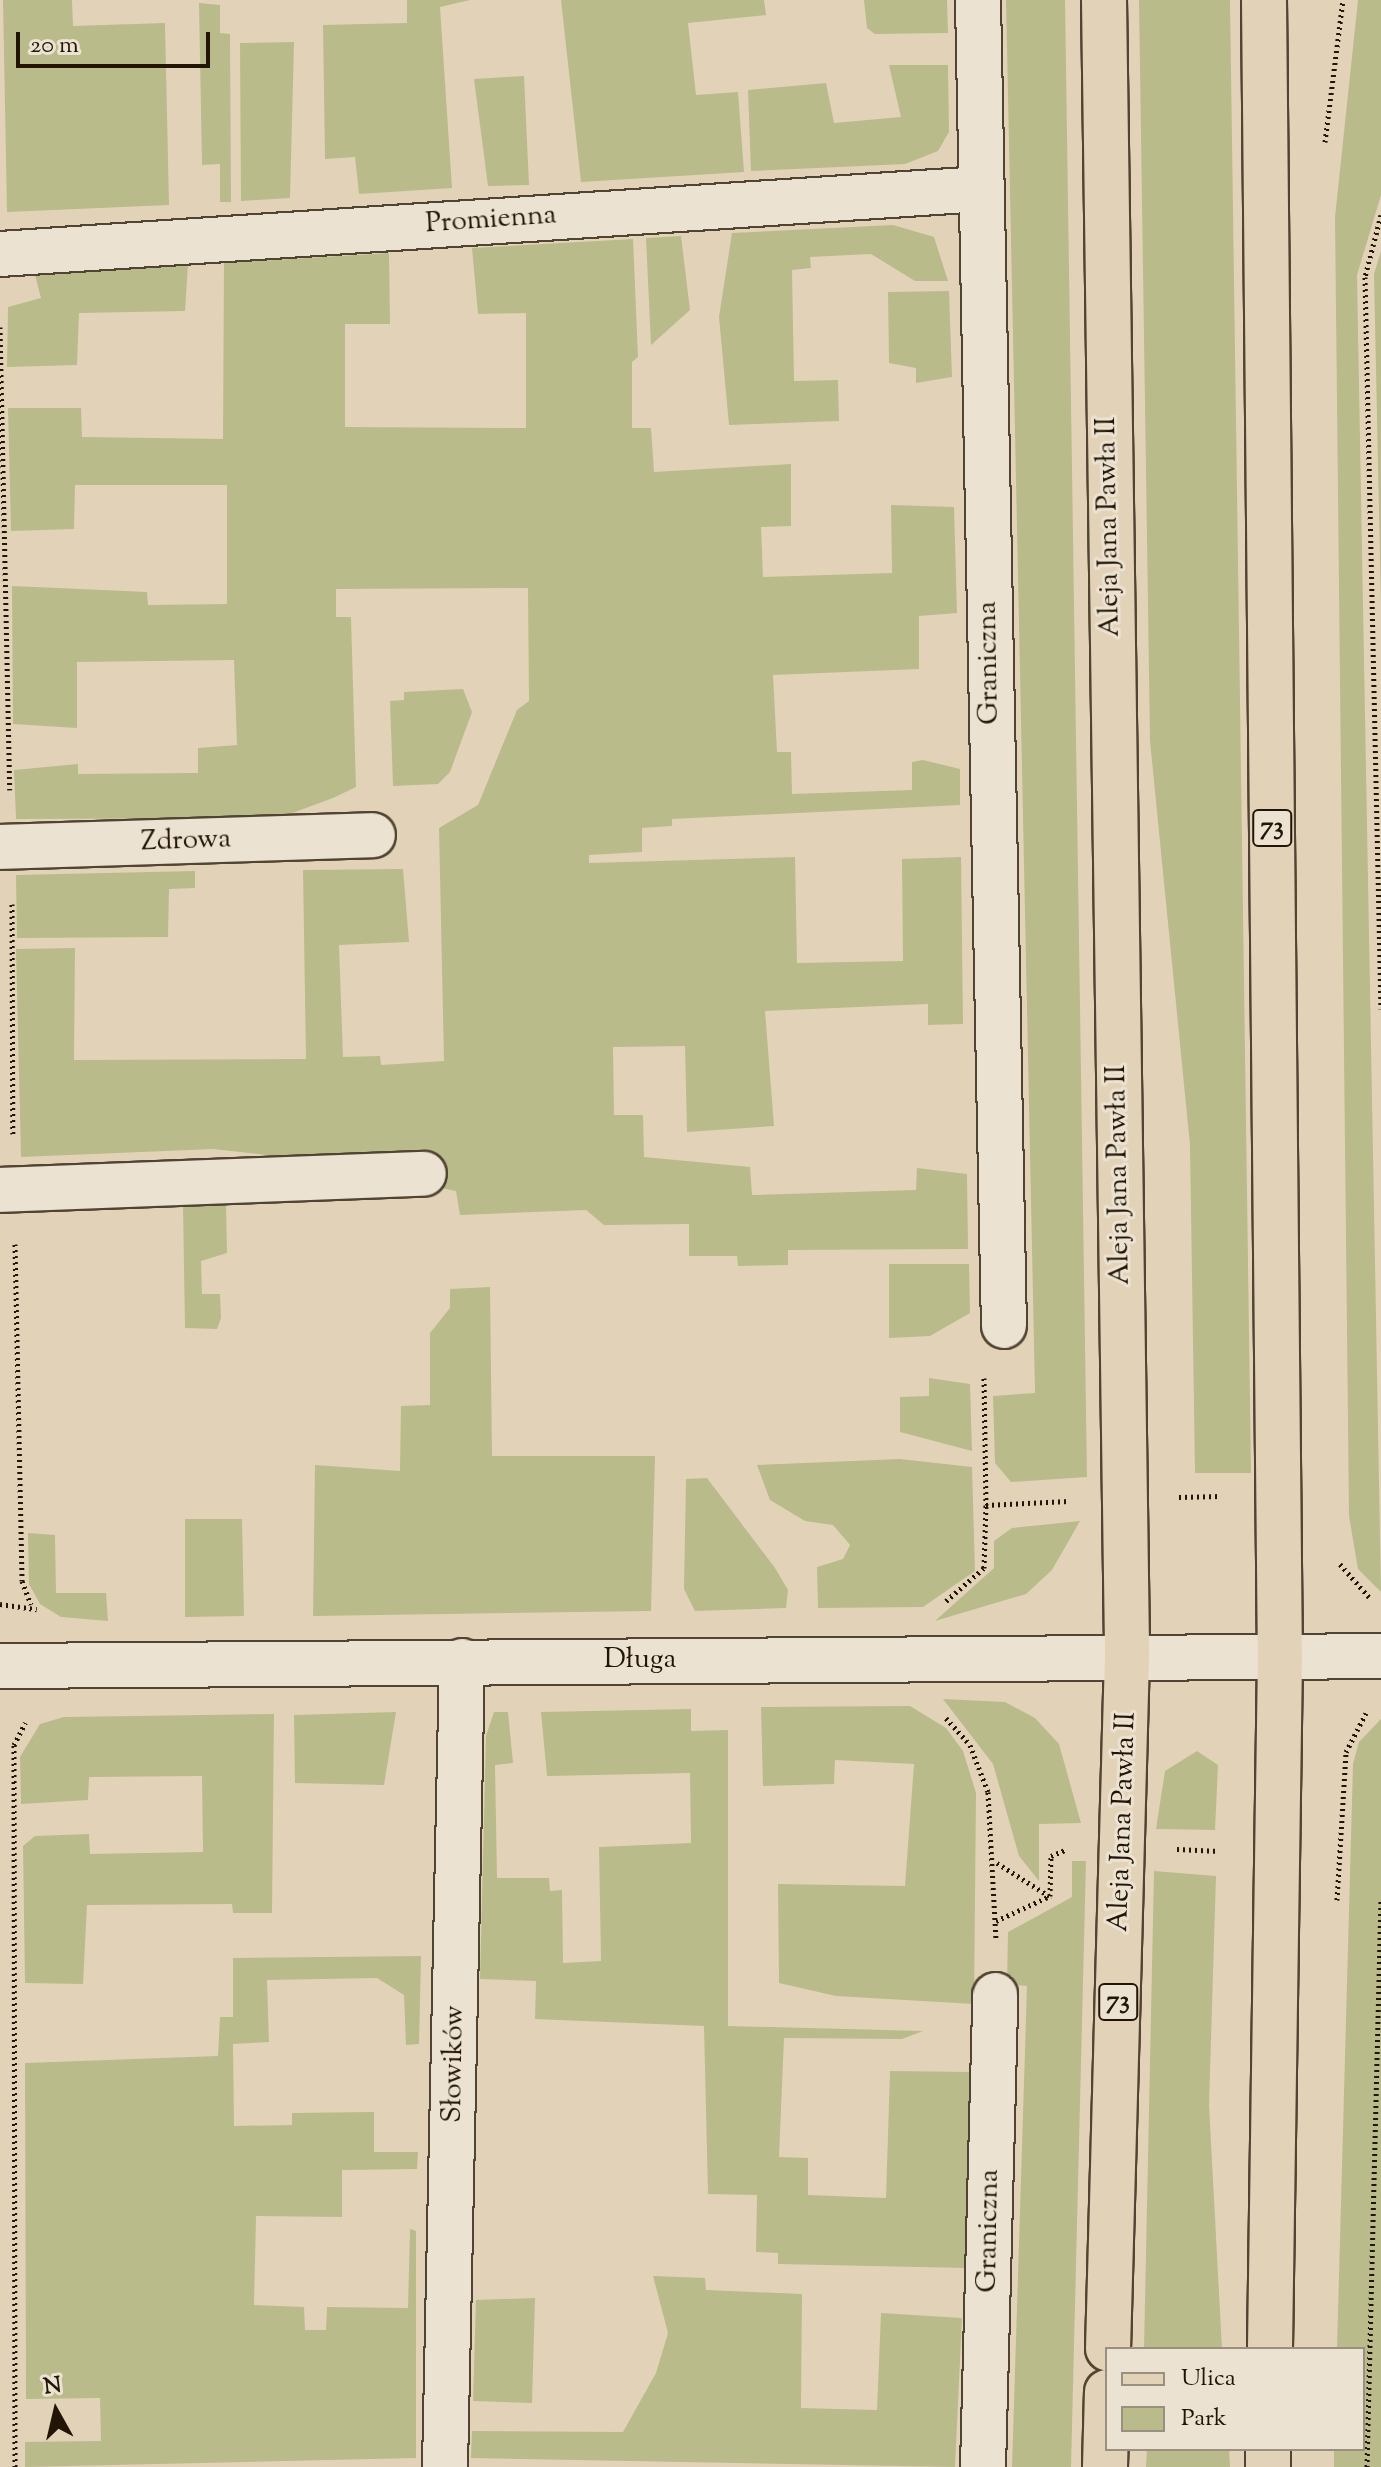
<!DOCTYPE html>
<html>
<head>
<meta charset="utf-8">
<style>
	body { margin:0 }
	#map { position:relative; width:1381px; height:2467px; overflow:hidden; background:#e2d3b8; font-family:"Sorts Mill Goudy",serif }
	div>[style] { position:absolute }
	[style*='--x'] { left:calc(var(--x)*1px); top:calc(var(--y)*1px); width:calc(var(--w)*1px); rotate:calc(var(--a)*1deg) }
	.green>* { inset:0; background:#b9bb8b }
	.path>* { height:5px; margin-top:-2.5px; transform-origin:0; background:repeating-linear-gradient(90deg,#221505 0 2px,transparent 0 6px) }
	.roads { filter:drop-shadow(2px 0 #524432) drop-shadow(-2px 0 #524432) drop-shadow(0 2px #524432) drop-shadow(0 -2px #524432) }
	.street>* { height:44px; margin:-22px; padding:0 22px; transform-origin:22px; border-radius:22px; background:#ece2d1 }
	.primary>* { height:44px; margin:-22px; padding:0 22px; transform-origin:22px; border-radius:22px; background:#e2d3b8 }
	span { translate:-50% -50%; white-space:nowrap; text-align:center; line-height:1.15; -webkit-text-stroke:6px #ece2d1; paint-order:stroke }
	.shield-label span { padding:2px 6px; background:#ece2d1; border:2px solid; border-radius:6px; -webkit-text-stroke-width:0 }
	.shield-label { font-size:26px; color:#221505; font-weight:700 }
	.street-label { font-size:28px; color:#221505 }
	.legend { position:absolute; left:1105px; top:2347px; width:260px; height:104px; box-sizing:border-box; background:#ece2d1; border:2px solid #9b907f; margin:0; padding:10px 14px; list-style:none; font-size:24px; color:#221505 }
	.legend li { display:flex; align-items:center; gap:16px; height:40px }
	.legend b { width:40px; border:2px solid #9b907f }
	.north { position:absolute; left:16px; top:2371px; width:80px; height:80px; -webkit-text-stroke:6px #ece2d1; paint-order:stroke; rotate:352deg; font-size:22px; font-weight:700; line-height:32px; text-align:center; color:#221505 }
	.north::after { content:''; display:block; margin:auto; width:28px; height:36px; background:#221505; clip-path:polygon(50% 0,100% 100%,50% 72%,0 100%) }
	.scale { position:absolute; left:16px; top:32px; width:194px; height:36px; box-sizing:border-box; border:4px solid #221505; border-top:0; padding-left:10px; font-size:24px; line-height:28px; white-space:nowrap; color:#221505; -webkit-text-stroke:6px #ece2d1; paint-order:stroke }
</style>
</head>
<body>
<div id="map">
	<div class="green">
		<i style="clip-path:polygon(3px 0,72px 0,73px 26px,165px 23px,169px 205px,7px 212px)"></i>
		<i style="clip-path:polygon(407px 0,470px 0,440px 7px,452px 188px,359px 194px,355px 157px,325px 159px,323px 25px,407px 23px)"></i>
		<i style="clip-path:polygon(561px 0,764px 0,766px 15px,688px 23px,696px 95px,738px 92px,744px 172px,581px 182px)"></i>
		<i style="clip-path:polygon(864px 0,947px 0,948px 33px,875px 34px,867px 28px)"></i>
		<i style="clip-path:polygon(1006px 0,1065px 0,1087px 1477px,1011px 1482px,995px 1463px,993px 1396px,1035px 1393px)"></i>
		<i style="clip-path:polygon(1139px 0,1230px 0,1251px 1473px,1195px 1473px,1190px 1145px,1150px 741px)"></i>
		<i style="clip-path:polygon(1358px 0,1381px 0,1381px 195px,1357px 275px,1381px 1592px,1358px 1569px,1349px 1516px,1335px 217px)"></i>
		<i style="clip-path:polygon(199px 3px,220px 5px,220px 33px,230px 34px,231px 202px,220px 202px,220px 164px,202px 165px)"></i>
		<i style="clip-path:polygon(294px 42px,290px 198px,241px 201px,240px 43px)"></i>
		<i style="clip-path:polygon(889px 65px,948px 65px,949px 132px,938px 151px,905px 164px,751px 171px,748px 90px,826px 83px,834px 123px,901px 117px)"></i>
		<i style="clip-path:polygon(524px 76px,529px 185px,488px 186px,474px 79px)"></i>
		<i style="clip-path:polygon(893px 225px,934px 237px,948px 281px,915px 281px,871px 254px,810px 257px,811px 268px,792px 270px,794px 381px,838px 380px,839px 421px,729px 425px,719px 317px,732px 233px)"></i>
		<i style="clip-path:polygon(681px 236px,690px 310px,651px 345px,646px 238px)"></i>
		<i style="clip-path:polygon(633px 239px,638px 357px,632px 362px,632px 428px,651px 428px,654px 472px,791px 464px,791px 526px,761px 527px,763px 577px,892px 573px,891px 505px,954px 507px,957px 613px,919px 616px,919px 669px,773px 675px,777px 752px,791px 752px,792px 794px,912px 790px,912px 762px,923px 760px,960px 769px,960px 805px,672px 819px,672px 826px,642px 828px,642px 852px,589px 855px,589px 863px,795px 857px,797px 963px,903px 961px,902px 859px,961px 857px,963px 1024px,928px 1025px,928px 1004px,765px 1011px,774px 1126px,687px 1132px,685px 1046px,613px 1047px,614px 1115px,643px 1115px,644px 1157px,750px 1167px,752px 1195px,916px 1190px,917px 1168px,967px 1174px,968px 1249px,788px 1250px,788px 1265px,738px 1266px,737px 1256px,689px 1256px,689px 1224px,604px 1225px,586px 1210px,460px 1215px,456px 1191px,284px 1157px,213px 1149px,21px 1157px,16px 949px,75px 948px,74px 1060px,306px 1059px,303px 870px,403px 869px,409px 942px,339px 945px,343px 1057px,380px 1056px,381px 1065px,444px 1061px,439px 828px,478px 805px,517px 710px,529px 701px,528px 588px,336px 589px,336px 617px,351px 617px,356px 787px,333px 798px,279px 818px,16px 819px,14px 770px,78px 764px,78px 774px,198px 773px,198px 748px,237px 745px,234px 660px,77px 662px,77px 728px,13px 724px,12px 586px,147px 592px,148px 605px,227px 604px,227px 485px,75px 485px,74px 529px,11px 531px,8px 408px,81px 408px,82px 437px,223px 439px,224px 263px,389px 253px,390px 324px,345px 324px,345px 427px,526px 428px,526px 313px,478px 314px,472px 248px)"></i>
		<i style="clip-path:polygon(1381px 251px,1381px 607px,1374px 274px)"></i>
		<i style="clip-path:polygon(188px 264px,185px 311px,79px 313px,77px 365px,7px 367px,8px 307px,41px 298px,35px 275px)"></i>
		<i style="clip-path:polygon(949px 291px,952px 377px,916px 383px,916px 368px,889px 363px,888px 292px)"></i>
		<i style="clip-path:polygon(463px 689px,472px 712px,450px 772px,438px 784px,393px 786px,390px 701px,404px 700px,404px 692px)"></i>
		<i style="clip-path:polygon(195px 871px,195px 888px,169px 889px,168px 937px,17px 938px,16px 875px)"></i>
		<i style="clip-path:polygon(226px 1203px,227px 1253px,201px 1261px,202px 1294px,220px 1294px,221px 1318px,217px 1329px,185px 1328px,183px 1205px)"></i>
		<i style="clip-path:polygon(889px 1264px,969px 1264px,970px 1313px,930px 1336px,889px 1338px)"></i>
		<i style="clip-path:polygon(490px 1287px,492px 1456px,655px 1456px,651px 1611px,313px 1616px,315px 1465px,400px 1471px,401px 1406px,430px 1405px,430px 1333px,450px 1308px,450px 1289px)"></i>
		<i style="clip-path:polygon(929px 1378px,970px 1384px,972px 1451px,900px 1432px,900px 1397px,929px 1396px)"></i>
		<i style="clip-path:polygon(900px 1459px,972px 1467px,975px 1571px,923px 1607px,818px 1608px,817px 1567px,843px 1559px,850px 1545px,833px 1525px,805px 1521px,770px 1500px,757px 1465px)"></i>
		<i style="clip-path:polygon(707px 1478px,775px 1568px,788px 1590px,786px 1608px,695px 1611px,684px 1589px,686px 1479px)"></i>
		<i style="clip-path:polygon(185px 1519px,242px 1519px,244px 1616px,185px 1617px)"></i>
		<i style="clip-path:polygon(1080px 1521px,1052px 1570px,1026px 1594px,935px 1621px,994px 1568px,994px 1541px,1012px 1528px)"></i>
		<i style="clip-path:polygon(28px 1533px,55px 1535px,56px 1593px,106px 1593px,108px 1621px,61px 1617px,40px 1604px,29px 1584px)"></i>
		<i style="clip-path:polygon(943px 1699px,1005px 1702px,1035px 1718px,1059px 1744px,1081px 1823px,1039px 1824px,1039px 1881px,1019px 1856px,993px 1764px)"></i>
		<i style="clip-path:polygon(910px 1706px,946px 1728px,963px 1751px,976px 1793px,974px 2004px,836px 1996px,779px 1983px,778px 1884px,905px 1886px,914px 1764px,835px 1760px,834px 1784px,763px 1786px,761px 1707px)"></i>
		<i style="clip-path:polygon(691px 1709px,691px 1731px,728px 1730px,728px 2026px,923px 2031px,902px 2039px,784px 2038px,779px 2157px,808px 2158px,808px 2195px,886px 2198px,890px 2071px,973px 2072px,966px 2268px,778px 2264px,778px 2253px,756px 2252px,757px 2195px,708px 2194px,704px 2026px,535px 2019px,536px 1981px,480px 1979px,486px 1736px,494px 1712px,508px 1712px,513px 1763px,495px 1765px,497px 1878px,549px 1878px,550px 1891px,562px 1890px,563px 1963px,601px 1961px,599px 1847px,691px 1843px,690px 1773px,547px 1776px,541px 1712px)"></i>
		<i style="clip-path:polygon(396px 1712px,384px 1785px,295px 1783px,294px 1715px)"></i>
		<i style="clip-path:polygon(274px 1714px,272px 1913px,233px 1913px,232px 1904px,87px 1905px,83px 1984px,25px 1983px,23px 1846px,35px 1836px,89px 1834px,90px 1854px,203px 1852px,202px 1776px,89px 1777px,88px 1800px,21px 1804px,20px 1757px,40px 1724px,64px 1717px)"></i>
		<i style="clip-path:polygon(1381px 1719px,1381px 2467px,1334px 2467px,1334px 2449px,1363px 2449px,1363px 2349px,1337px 2349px,1353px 1764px,1359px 1742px)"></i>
		<i style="clip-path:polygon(1197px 1751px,1218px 1765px,1215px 1830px,1156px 1829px,1165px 1771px)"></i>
		<i style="clip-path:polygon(1072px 1861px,1086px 1861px,1071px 2467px,1012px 2467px,1027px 1986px,1007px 1984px,1008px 1932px,1072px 1897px)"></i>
		<i style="clip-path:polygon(1154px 1871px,1216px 1876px,1209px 2105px,1222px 2349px,1144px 2349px)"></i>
		<i style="clip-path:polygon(421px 1956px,419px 2044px,406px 2045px,404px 1995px,377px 1978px,267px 1980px,269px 2042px,233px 2044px,234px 2126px,292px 2125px,292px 2113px,374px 2112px,374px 2152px,418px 2152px,417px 2169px,342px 2170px,342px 2217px,256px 2216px,254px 2305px,304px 2307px,305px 2330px,326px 2330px,327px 2307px,408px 2308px,410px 2229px,416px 2231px,416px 2458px,25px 2467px,25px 2442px,101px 2441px,100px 2398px,26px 2399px,25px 2063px,218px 2056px,220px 2017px,233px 2017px,233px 1958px)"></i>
		<i style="clip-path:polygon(653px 2276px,705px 2278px,706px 2290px,802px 2294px,801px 2408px,877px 2410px,881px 2313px,962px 2318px,955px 2467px,471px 2458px,472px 2431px,623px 2432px,656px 2373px,668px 2333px)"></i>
		<i style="clip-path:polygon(535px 2298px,532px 2403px,473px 2401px,476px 2300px)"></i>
		<i style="clip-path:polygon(1147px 2449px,1229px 2449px,1230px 2467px,1146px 2467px)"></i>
	</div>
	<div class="path">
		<i style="--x:1325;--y:142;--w:143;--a:-82.8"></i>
		<i style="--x:1381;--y:215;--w:64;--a:104.5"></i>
		<i style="--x:1365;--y:277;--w:732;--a:88.75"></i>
		<i style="--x:0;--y:327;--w:463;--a:88.8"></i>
		<i style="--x:12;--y:904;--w:230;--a:89.8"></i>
		<i style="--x:15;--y:1244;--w:337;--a:88.8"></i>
		<i style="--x:22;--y:1581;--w:25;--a:69"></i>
		<i style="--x:984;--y:1378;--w:127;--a:89.1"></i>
		<i style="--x:1179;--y:1497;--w:42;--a:-1.4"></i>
		<i style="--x:1340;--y:1564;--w:44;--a:48.7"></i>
		<i style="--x:946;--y:1601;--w:50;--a:-41"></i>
		<i style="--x:984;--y:1568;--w:63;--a:-88.2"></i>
		<i style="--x:986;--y:1505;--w:83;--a:-2.8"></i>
		<i style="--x:0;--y:1604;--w:37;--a:8"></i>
		<i style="--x:946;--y:1718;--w:36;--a:48"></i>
		<i style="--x:970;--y:1745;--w:50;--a:69"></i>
		<i style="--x:988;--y:1792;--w:147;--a:86.9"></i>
		<i style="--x:1177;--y:1849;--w:42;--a:2.7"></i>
		<i style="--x:997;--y:1863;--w:62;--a:32.4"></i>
		<i style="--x:1337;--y:1900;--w:148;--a:-86.5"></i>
		<i style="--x:1346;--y:1752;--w:44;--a:-62.9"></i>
		<i style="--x:996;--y:1921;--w:60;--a:-24.8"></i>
		<i style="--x:1050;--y:1896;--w:40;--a:-88.6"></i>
		<i style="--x:1051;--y:1856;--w:15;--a:-23"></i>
		<i style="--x:15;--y:2467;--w:722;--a:-90.08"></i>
		<i style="--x:14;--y:1745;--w:25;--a:-63"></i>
		<i style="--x:1367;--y:2467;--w:567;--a:-88.59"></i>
	</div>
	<div class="roads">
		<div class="street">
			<i style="--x:978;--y:0;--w:1326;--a:88.88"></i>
			<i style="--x:0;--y:254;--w:984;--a:-3.79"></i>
			<i style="--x:0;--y:847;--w:373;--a:-1.8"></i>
			<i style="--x:0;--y:1190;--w:424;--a:-2.2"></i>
			<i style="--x:0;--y:1666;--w:1381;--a:-0.41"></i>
			<i style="--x:445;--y:2467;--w:806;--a:-88.79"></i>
			<i style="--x:983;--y:2467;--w:472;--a:-88.5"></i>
		</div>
		<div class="primary">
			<i style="--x:1104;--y:0;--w:1656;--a:89.2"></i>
			<i style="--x:1127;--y:1656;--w:693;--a:91.57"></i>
			<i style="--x:1264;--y:0;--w:1657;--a:89.45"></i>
			<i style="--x:1280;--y:1657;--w:692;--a:90.83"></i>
			<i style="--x:1105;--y:2467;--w:75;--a:-88.5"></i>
			<i style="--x:1268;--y:2467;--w:18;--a:-90"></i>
		</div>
	</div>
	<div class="shield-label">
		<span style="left:1272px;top:828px">73</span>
		<span style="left:1118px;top:2002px">73</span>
	</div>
	<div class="street-label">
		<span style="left:491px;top:220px;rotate:-4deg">Promienna</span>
		<span style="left:1109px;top:527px;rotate:-91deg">Aleja Jana Pawła II</span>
		<span style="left:989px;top:663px;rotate:-91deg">Graniczna</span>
		<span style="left:186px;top:841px;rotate:-2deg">Zdrowa</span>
		<span style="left:1119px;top:1175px;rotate:-91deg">Aleja Jana Pawła II</span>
		<span style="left:640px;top:1660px">Długa</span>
		<span style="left:1123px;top:1822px;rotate:-88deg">Aleja Jana Pawła II</span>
		<span style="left:454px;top:2064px;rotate:-89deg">Słowików</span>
		<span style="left:989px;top:2231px;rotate:-89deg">Graniczna</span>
	</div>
	<ul class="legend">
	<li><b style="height:10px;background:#e2d3b8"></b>Ulica</li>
	<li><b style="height:22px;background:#b9bb8b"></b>Park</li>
	</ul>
	<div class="north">N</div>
	<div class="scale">20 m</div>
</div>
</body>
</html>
